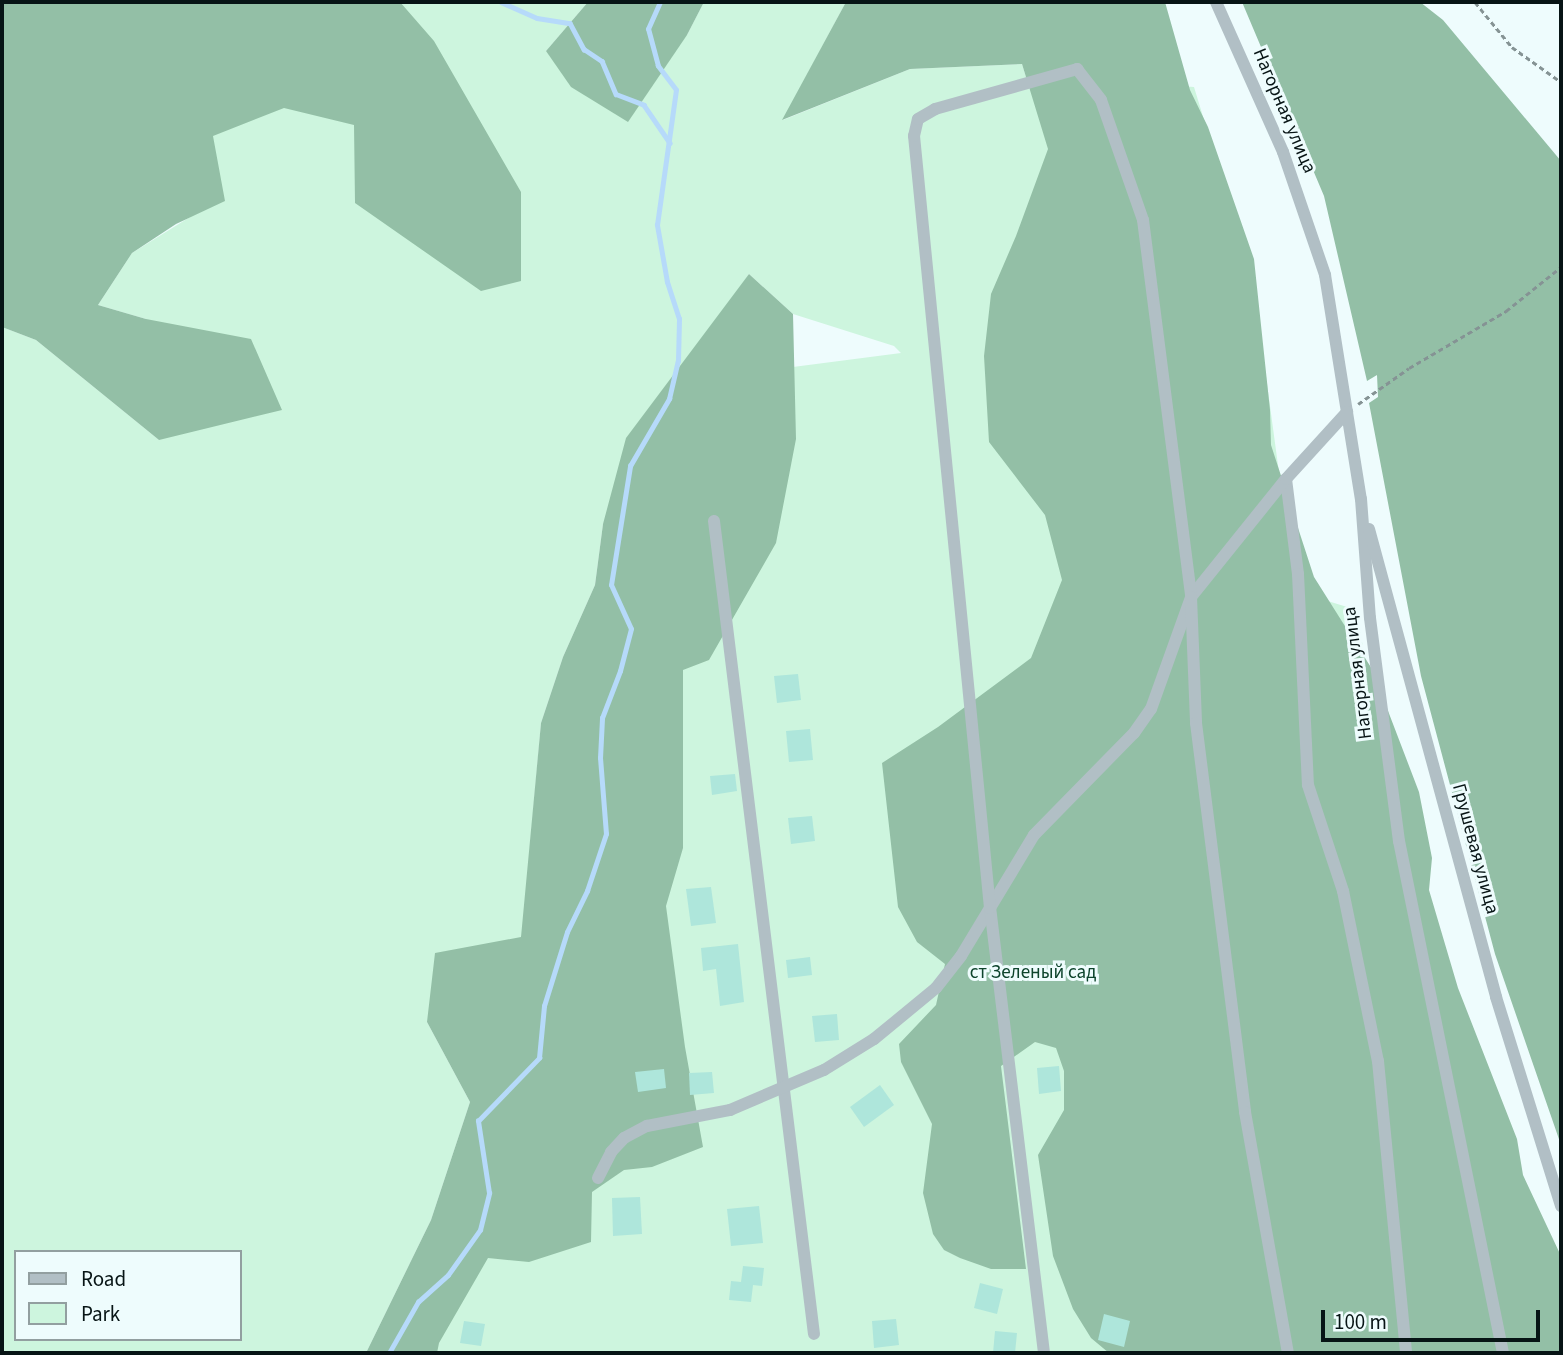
<!DOCTYPE html>
<html>
<head>
<meta charset="utf-8">
<style>
	body { margin:0 }
	#map { position:relative; width:1563px; height:1355px; overflow:hidden; background:#eefcfd; font-family:"Source Sans 3",sans-serif }
	div>[style] { position:absolute }
	[style*='--x'] { left:calc(var(--x)*1px); top:calc(var(--y)*1px); width:calc(var(--w)*1px); rotate:calc(var(--a)*1deg) }
	.green>* { inset:0; background:#cdf5de }
	.forest>* { inset:0; background:#93bfa6 }
	.stream>* { height:4.5px; margin:-2.25px; padding:0 2.25px; transform-origin:2.25px; border-radius:2.25px; background:#b6dafa }
	.building>* { inset:0; background:#aee6db }
	.path>* { height:2.5px; margin-top:-1.25px; transform-origin:0; background:repeating-linear-gradient(90deg,#859394 0 5px,transparent 0 8.5px) }
	.street>* { height:12px; margin:-6px; padding:0 6px; transform-origin:6px; border-radius:6px; background:#b1bfc5 }
	span { translate:-50% -50%; white-space:nowrap; text-align:center; line-height:1.15; -webkit-text-stroke:6px #eefcfd; paint-order:stroke }
	.street-label { font-size:19px; color:#071415 }
	.park-label { font-size:19px; color:#0d442c }
	.frame { position:absolute; inset:0; border:4px solid #071415; pointer-events:none }
	.legend { position:absolute; left:14px; top:1250px; width:228px; height:91px; box-sizing:border-box; background:#eefcfd; border:2px solid #929fa0; margin:0; padding:9px 12px; list-style:none; font-size:21px; color:#071415 }
	.legend li { display:flex; align-items:center; gap:14px; height:35px }
	.legend b { width:35px; border:2px solid #929fa0 }
	.scale { position:absolute; left:1321px; top:1310px; width:219px; height:32px; box-sizing:border-box; border:4px solid #071415; border-top:0; padding-left:9px; font-size:21px; line-height:24px; white-space:nowrap; color:#071415; -webkit-text-stroke:5px #eefcfd; paint-order:stroke }
</style>
</head>
<body>
<div id="map">
	<div class="green">
		<i style="clip-path:polygon(evenodd,2px 2px,588px 2px,546px 51px,687px 35px,704px 2px,846px 2px,783px 120px,910px 69px,1022px 64px,1030px 90px,1075px 78px,1194px 87px,1253px 280px,1295px 591px,1357px 610px,1414px 968px,1484px 1353px,400px 1353px,656px 694px,747px 373px,901px 353px,894px 346px,793px 314px,749px 274px,603px 524px,595px 585px,563px 657px,541px 723px,522px 937px,427px 1022px,470px 1102px,431px 1220px,366px 1353px,2px 1353px,2px 327px,36px 340px,159px 440px,146px 319px,98px 305px,132px 253px,190px 217px,2px 2px,16px 1252px,240px 1252px,240px 1339px,16px 1339px,16px 1252px)"></i>
	</div>
	<div class="forest">
		<i style="clip-path:polygon(2px 2px,400px 2px,434px 41px,521px 192px,521px 281px,481px 291px,355px 203px,354px 125px,284px 108px,213px 136px,225px 201px,176px 224px,132px 253px,98px 305px,146px 319px,251px 339px,282px 410px,159px 440px,36px 340px,2px 327px)"></i>
		<i style="clip-path:polygon(588px 2px,704px 2px,687px 35px,628px 122px,571px 87px,546px 51px)"></i>
		<i style="clip-path:polygon(846px 2px,1165px 2px,1190px 90px,1208px 127px,1254px 259px,1270px 410px,1271px 445px,1314px 577px,1372px 669px,1419px 792px,1432px 858px,1429px 890px,1458px 988px,1517px 1139px,1523px 1175px,1561px 1256px,1561px 1353px,1109px 1353px,1091px 1338px,1073px 1309px,1053px 1256px,1038px 1155px,1064px 1110px,1064px 1071px,1056px 1048px,1035px 1042px,1001px 1066px,1026px 1269px,991px 1269px,960px 1258px,944px 1250px,933px 1234px,923px 1193px,932px 1124px,901px 1062px,899px 1044px,936px 1005px,945px 964px,917px 942px,898px 907px,882px 763px,938px 727px,1031px 658px,1062px 580px,1045px 515px,989px 442px,984px 356px,991px 294px,1016px 236px,1048px 149px,1022px 64px,910px 69px,782px 120px)"></i>
		<i style="clip-path:polygon(1242px 2px,1420px 2px,1443px 20px,1561px 161px,1561px 1145px,1495px 954px,1421px 676px,1369px 403px,1378px 397px,1377px 375px,1367px 381px,1324px 196px)"></i>
		<i style="clip-path:polygon(749px 274px,793px 314px,796px 439px,776px 543px,709px 660px,683px 670px,683px 848px,666px 906px,685px 1047px,703px 1147px,652px 1167px,624px 1170px,592px 1192px,591px 1242px,529px 1262px,488px 1258px,439px 1343px,437px 1353px,366px 1353px,431px 1220px,470px 1102px,427px 1022px,435px 953px,521px 937px,541px 723px,563px 657px,595px 585px,603px 524px,626px 438px)"></i>
	</div>
	<div class="stream">
		<i style="--x:501;--y:2;--w:39;--a:24"></i>
		<i style="--x:537;--y:18;--w:33;--a:9"></i>
		<i style="--x:570;--y:23;--w:30;--a:62"></i>
		<i style="--x:584;--y:49;--w:22;--a:34"></i>
		<i style="--x:602;--y:61;--w:36;--a:67"></i>
		<i style="--x:616;--y:94;--w:30;--a:21"></i>
		<i style="--x:644;--y:105;--w:46;--a:55.6"></i>
		<i style="--x:389;--y:1353;--w:59;--a:-60.4"></i>
		<i style="--x:418;--y:1302;--w:40;--a:-42"></i>
		<i style="--x:448;--y:1275;--w:55;--a:-54.6"></i>
		<i style="--x:480;--y:1230;--w:38;--a:-76"></i>
		<i style="--x:489;--y:1193;--w:73;--a:-98.7"></i>
		<i style="--x:478;--y:1121;--w:88;--a:-45.9"></i>
		<i style="--x:539;--y:1058;--w:52;--a:-84.5"></i>
		<i style="--x:544;--y:1006;--w:77;--a:-72.7"></i>
		<i style="--x:567;--y:932;--w:46;--a:-64"></i>
		<i style="--x:587;--y:891;--w:60;--a:-71.6"></i>
		<i style="--x:606;--y:834;--w:76;--a:-94.5"></i>
		<i style="--x:600;--y:758;--w:40;--a:-87.1"></i>
		<i style="--x:602;--y:718;--w:50;--a:-69"></i>
		<i style="--x:620;--y:671;--w:43;--a:-75.3"></i>
		<i style="--x:631;--y:629;--w:48;--a:-114.4"></i>
		<i style="--x:611;--y:585;--w:121;--a:-80.9"></i>
		<i style="--x:630;--y:466;--w:78;--a:-59.8"></i>
		<i style="--x:669;--y:399;--w:39;--a:-77"></i>
		<i style="--x:678;--y:361;--w:42;--a:-88.6"></i>
		<i style="--x:679;--y:319;--w:39;--a:-108"></i>
		<i style="--x:667;--y:282;--w:58;--a:-100"></i>
		<i style="--x:657;--y:225;--w:136;--a:-82"></i>
		<i style="--x:676;--y:90;--w:30;--a:-127"></i>
		<i style="--x:658;--y:66;--w:38;--a:-105"></i>
		<i style="--x:648;--y:29;--w:30;--a:-66"></i>
	</div>
	<div class="building">
		<i style="clip-path:polygon(798px 674px,801px 700px,777px 703px,774px 676px)"></i>
		<i style="clip-path:polygon(810px 729px,813px 760px,789px 762px,786px 731px)"></i>
		<i style="clip-path:polygon(735px 774px,737px 791px,712px 795px,710px 776px)"></i>
		<i style="clip-path:polygon(812px 816px,815px 841px,791px 844px,788px 818px)"></i>
		<i style="clip-path:polygon(711px 887px,716px 923px,691px 926px,686px 889px)"></i>
		<i style="clip-path:polygon(738px 944px,744px 1002px,720px 1006px,716px 969px,703px 971px,701px 948px)"></i>
		<i style="clip-path:polygon(810px 957px,812px 975px,788px 978px,786px 960px)"></i>
		<i style="clip-path:polygon(837px 1014px,839px 1040px,815px 1042px,812px 1016px)"></i>
		<i style="clip-path:polygon(1059px 1066px,1061px 1091px,1039px 1094px,1037px 1068px)"></i>
		<i style="clip-path:polygon(664px 1069px,666px 1088px,638px 1092px,635px 1072px)"></i>
		<i style="clip-path:polygon(712px 1072px,714px 1093px,690px 1095px,689px 1073px)"></i>
		<i style="clip-path:polygon(880px 1085px,894px 1105px,864px 1127px,850px 1107px)"></i>
		<i style="clip-path:polygon(640px 1197px,642px 1234px,613px 1236px,612px 1198px)"></i>
		<i style="clip-path:polygon(759px 1206px,763px 1243px,731px 1246px,727px 1209px)"></i>
		<i style="clip-path:polygon(743px 1266px,764px 1268px,762px 1286px,753px 1285px,751px 1302px,729px 1300px,731px 1281px,741px 1282px)"></i>
		<i style="clip-path:polygon(980px 1283px,1003px 1289px,997px 1314px,974px 1308px)"></i>
		<i style="clip-path:polygon(1104px 1314px,1130px 1321px,1124px 1347px,1098px 1340px)"></i>
		<i style="clip-path:polygon(896px 1319px,899px 1345px,874px 1348px,872px 1321px)"></i>
		<i style="clip-path:polygon(464px 1321px,485px 1324px,481px 1346px,460px 1343px)"></i>
		<i style="clip-path:polygon(995px 1331px,1017px 1333px,1015px 1353px,993px 1353px)"></i>
	</div>
	<div class="path">
		<i style="--x:1475;--y:2;--w:58;--a:50.6"></i>
		<i style="--x:1512;--y:47;--w:60;--a:35.5"></i>
		<i style="--x:1358;--y:404;--w:62;--a:-35.2"></i>
		<i style="--x:1409;--y:368;--w:113;--a:-30.4"></i>
		<i style="--x:1506;--y:311;--w:70;--a:-38.7"></i>
	</div>
	<div class="street">
		<i style="--x:1216;--y:2;--w:164;--a:65.9"></i>
		<i style="--x:1283;--y:152;--w:130;--a:71.1"></i>
		<i style="--x:1325;--y:275;--w:227;--a:80.9"></i>
		<i style="--x:1361;--y:499;--w:119;--a:85.7"></i>
		<i style="--x:1370;--y:618;--w:225;--a:82.6"></i>
		<i style="--x:1399;--y:841;--w:522;--a:78.52"></i>
		<i style="--x:1286;--y:479;--w:96;--a:82.8"></i>
		<i style="--x:1298;--y:574;--w:211;--a:87.3"></i>
		<i style="--x:1308;--y:785;--w:112;--a:71.7"></i>
		<i style="--x:1343;--y:891;--w:174;--a:78.4"></i>
		<i style="--x:1378;--y:1061;--w:293;--a:84.5"></i>
		<i style="--x:714;--y:521;--w:819;--a:82.99"></i>
		<i style="--x:1369;--y:529;--w:485;--a:74.8"></i>
		<i style="--x:1496;--y:997;--w:219;--a:72.7"></i>
		<i style="--x:598;--y:1178;--w:29;--a:-63"></i>
		<i style="--x:611;--y:1152;--w:19;--a:-47"></i>
		<i style="--x:624;--y:1138;--w:26;--a:-28"></i>
		<i style="--x:647;--y:1126;--w:85;--a:-10.9"></i>
		<i style="--x:730;--y:1110;--w:102;--a:-23.1"></i>
		<i style="--x:824;--y:1070;--w:59;--a:-31.8"></i>
		<i style="--x:874;--y:1039;--w:80;--a:-39.4"></i>
		<i style="--x:936;--y:988;--w:41;--a:-52"></i>
		<i style="--x:961;--y:956;--w:141;--a:-58.9"></i>
		<i style="--x:1034;--y:835;--w:143;--a:-45.6"></i>
		<i style="--x:1134;--y:733;--w:29;--a:-55"></i>
		<i style="--x:1151;--y:709;--w:119;--a:-70.3"></i>
		<i style="--x:1191;--y:597;--w:151;--a:-51.2"></i>
		<i style="--x:1286;--y:479;--w:91;--a:-47.7"></i>
		<i style="--x:1044;--y:1353;--w:448;--a:-96.9"></i>
		<i style="--x:990;--y:908;--w:776;--a:-95.62"></i>
		<i style="--x:914;--y:136;--w:17;--a:-77"></i>
		<i style="--x:918;--y:119;--w:20;--a:-30"></i>
		<i style="--x:935;--y:109;--w:148;--a:-15.7"></i>
		<i style="--x:1077;--y:69;--w:39;--a:52"></i>
		<i style="--x:1101;--y:100;--w:127;--a:70.7"></i>
		<i style="--x:1143;--y:220;--w:380;--a:82.7"></i>
		<i style="--x:1191;--y:597;--w:126;--a:87.7"></i>
		<i style="--x:1196;--y:723;--w:392;--a:82.8"></i>
		<i style="--x:1245;--y:1112;--w:245;--a:79.9"></i>
	</div>
	<div class="street-label">
		<span style="left:1284px;top:111px;rotate:67deg">Нагорная улица</span>
		<span style="left:1358px;top:673px;rotate:-97deg">Нагорная улица</span>
		<span style="left:1475px;top:849px;rotate:75deg">Грушевая улица</span>
	</div>
	<div class="park-label">
		<span style="left:1033px;top:973px">ст Зеленый сад</span>
	</div>
	<div class="frame"></div>
	<ul class="legend">
	<li><b style="height:9px;background:#b1bfc5"></b>Road</li>
	<li><b style="height:19px;background:#cdf5de"></b>Park</li>
	</ul>
	<div class="scale">100 m</div>
</div>
</body>
</html>
